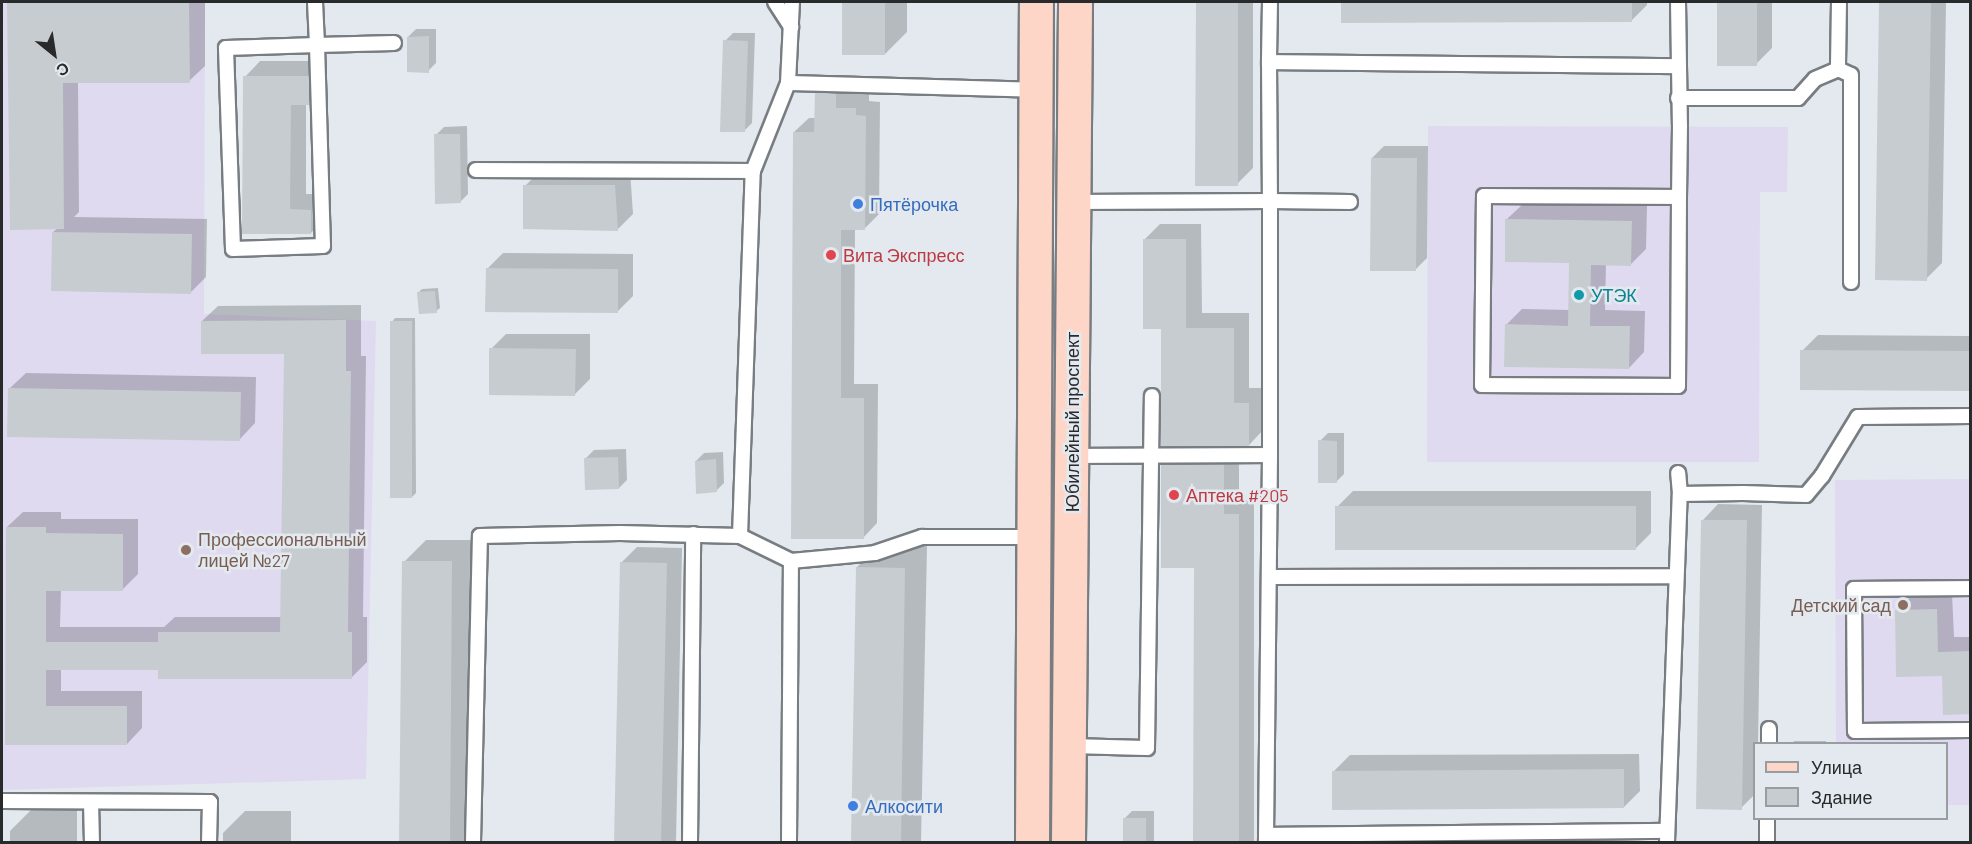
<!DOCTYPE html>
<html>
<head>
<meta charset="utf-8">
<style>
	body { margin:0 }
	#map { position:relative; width:1972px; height:844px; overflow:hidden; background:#e3e9ee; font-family:Barlow,sans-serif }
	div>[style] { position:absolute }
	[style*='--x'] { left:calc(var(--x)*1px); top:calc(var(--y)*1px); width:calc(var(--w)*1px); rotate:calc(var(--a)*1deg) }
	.education>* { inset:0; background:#e0daf0 }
	.shadow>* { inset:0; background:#0003 }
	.building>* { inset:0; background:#c6ccd0 }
	.roads { filter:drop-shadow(2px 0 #787d81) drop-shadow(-2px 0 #787d81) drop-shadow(0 2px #787d81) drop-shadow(0 -2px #787d81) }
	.service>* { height:14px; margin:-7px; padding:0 7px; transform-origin:7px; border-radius:7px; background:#fff }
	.secondary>* { height:33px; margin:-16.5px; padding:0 16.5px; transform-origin:16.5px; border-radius:16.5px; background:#fdd6c8 }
	.dots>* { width:16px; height:16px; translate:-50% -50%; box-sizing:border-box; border:3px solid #e3e9ee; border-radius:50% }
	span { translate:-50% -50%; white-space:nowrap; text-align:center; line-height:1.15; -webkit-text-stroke:5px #e3e9ee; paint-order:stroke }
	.shop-label { font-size:18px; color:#366cbe }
	.left { translate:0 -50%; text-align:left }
	.health-label { font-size:18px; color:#be3a42 }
	.culture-label { font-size:18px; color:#0d838f }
	.street-label { font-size:18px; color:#282a2c }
	.education-label { font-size:18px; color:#785e54 }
	.right { translate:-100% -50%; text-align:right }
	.frame { position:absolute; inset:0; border:3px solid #282a2c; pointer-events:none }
	.legend { position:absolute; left:1753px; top:742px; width:195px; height:78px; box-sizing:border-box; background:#e3e9ee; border:2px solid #989da0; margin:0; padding:8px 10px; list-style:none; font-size:18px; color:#282a2c }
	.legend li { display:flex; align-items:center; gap:12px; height:30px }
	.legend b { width:30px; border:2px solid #989da0 }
	.north { position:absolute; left:24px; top:24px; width:60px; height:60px; -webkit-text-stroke:4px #e3e9ee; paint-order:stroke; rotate:150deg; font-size:16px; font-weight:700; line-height:24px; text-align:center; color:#282a2c }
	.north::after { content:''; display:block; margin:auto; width:21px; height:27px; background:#282a2c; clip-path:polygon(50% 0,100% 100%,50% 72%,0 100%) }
</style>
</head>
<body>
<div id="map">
	<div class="education">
		<i style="clip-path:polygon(2px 2px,205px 2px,204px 314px,376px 321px,366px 779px,2px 790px)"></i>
		<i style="clip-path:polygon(1428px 126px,1788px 127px,1787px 192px,1760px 192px,1759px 462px,1427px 462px)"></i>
		<i style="clip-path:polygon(1970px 479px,1970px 805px,1947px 805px,1946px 744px,1836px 743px,1835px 480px)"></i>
	</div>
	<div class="shadow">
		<i style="clip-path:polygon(9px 2px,205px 2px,205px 66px,189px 81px,78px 81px,79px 212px,74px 217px,207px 219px,206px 277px,190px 293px,53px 232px,58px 228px,11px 228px)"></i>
		<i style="clip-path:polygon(843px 2px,907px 2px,907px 32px,885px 54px,843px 54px)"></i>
		<i style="clip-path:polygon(1197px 2px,1253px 2px,1253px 168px,1237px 184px,1197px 184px)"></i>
		<i style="clip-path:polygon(1342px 2px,1647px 2px,1647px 5px,1631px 21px,1342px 22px)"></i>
		<i style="clip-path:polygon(1718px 2px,1772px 2px,1772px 48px,1756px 64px,1718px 64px)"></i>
		<i style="clip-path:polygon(1881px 2px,1946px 2px,1942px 263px,1926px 279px,1876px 278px)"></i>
		<i style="clip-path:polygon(416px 29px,436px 29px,436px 63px,428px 71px,408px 37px)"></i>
		<i style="clip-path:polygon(733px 33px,755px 33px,752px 123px,744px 131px,725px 41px)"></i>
		<i style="clip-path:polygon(260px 61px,324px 61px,324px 88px,306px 104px,306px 194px,327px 194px,326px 217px,311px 233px,244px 232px,245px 77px)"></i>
		<i style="clip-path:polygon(831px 79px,850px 79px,850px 94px,869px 94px,869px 101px,880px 102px,879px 214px,865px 228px,855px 228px,854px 384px,878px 384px,877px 523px,863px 538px,794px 132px,809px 118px,816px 118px,816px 93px)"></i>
		<i style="clip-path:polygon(467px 126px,468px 194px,460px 202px,436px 135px,444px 127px)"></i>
		<i style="clip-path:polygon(1384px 146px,1428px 146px,1427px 258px,1415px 270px,1372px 158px)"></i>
		<i style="clip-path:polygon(541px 170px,630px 170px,633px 214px,617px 230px,525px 186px)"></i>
		<i style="clip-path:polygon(1523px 204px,1647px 206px,1646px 249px,1630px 265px,1606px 264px,1605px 310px,1645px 311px,1644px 352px,1629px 368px,1506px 325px,1522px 309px,1570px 310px,1571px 262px,1507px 219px)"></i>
		<i style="clip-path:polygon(1160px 224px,1201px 224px,1202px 313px,1249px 313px,1249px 388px,1264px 388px,1264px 429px,1249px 445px,1162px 328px,1144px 240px)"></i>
		<i style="clip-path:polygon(503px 253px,633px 254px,633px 296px,617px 312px,487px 269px)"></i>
		<i style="clip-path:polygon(438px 288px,440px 308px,436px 311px,418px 293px,422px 289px)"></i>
		<i style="clip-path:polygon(361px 305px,361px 356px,366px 356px,363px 617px,367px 617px,367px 662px,352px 677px,160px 668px,61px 668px,61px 691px,142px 691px,142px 728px,127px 744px,7px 743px,7px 527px,23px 512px,61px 512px,61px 519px,138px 519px,138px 574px,123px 589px,61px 589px,60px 627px,164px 627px,175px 617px,281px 617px,285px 353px,202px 321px,218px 306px)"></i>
		<i style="clip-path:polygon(395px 318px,415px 318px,416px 493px,412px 497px,392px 322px)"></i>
		<i style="clip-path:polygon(506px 334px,590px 334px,590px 379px,575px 394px,491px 349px)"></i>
		<i style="clip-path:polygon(1818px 335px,1970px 336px,1970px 389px,1802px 351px)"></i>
		<i style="clip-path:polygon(26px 373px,256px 377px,255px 423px,240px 439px,10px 388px)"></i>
		<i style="clip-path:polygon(1328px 433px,1344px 433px,1344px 474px,1336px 482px,1320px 441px)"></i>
		<i style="clip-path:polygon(626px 449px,627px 480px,619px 488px,586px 458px,594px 450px)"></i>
		<i style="clip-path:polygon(1179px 449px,1239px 449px,1239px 499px,1254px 499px,1254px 842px,1195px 842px,1195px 567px,1163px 465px)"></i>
		<i style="clip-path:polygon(723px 452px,724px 483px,716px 491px,696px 461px,704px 453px)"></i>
		<i style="clip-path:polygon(1353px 491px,1651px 491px,1651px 533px,1635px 549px,1337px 507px)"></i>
		<i style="clip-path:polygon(1718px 504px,1762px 505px,1758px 744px,1754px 744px,1754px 795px,1741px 808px,1703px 520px)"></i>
		<i style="clip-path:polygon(426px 540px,473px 540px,471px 842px,401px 842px,404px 562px)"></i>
		<i style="clip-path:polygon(879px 546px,927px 546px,921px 842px,852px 842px,857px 567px)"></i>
		<i style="clip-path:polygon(637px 547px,682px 548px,676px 842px,615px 842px,621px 563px)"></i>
		<i style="clip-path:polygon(1952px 594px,1954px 637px,1970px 637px,1970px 713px,1896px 611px,1912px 595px)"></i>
		<i style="clip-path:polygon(1794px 741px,1826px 741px,1826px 744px,1792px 744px)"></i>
		<i style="clip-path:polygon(1639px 754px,1640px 791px,1624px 807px,1334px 771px,1350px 755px)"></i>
		<i style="clip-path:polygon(32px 809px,77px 809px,77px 842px,10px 842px,10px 831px)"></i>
		<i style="clip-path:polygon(245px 811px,291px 811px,291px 842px,223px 842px,223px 833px)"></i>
		<i style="clip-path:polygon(1132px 811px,1154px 811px,1154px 842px,1124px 842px,1124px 819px)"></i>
	</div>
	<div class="building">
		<i style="clip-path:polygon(7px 2px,189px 2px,190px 83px,63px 83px,64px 229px,10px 230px)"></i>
		<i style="clip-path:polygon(842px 2px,885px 2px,885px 55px,842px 55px)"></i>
		<i style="clip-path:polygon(1196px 2px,1238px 2px,1238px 186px,1195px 186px)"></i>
		<i style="clip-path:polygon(1341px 2px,1632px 2px,1632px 22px,1341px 23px)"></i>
		<i style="clip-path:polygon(1717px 2px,1757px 2px,1757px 66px,1717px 66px)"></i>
		<i style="clip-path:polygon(1879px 2px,1931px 2px,1927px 281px,1875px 280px)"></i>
		<i style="clip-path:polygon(429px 36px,429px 73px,407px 72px,407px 37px)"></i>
		<i style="clip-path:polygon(723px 40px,748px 41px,745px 132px,720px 132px)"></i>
		<i style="clip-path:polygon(243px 76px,309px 76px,309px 105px,291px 105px,290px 209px,311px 210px,311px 234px,242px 234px)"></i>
		<i style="clip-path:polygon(815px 93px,836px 93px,836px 108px,856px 108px,856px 115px,866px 116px,865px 230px,841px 230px,841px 398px,864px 398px,864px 539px,791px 539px,793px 132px,814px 132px)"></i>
		<i style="clip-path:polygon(434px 134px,460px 134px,461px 203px,435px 204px)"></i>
		<i style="clip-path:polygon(1371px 158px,1417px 158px,1416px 271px,1370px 271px)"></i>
		<i style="clip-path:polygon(523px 185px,615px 185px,618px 231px,523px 229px)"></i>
		<i style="clip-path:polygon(1505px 219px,1632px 221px,1631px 266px,1591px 265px,1590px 326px,1630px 326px,1629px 369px,1504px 367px,1505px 324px,1568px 326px,1569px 263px,1505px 262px)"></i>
		<i style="clip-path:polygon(52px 232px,192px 234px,191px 294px,51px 291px)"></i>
		<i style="clip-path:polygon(1143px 239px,1186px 239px,1186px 328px,1234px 328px,1234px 403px,1249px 403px,1249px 446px,1161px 447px,1161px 329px,1143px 329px)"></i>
		<i style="clip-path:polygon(486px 268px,618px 269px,618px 313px,485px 312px)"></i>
		<i style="clip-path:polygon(435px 291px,437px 313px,419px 314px,417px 292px)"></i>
		<i style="clip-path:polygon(346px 320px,346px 371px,351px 371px,348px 632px,352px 632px,352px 679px,158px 679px,158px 670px,46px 670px,46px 706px,127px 706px,127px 745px,5px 745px,6px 527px,46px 527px,46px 533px,123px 534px,123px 591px,46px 591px,46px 642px,158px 642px,158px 632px,280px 632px,284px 354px,201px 354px,201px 321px)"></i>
		<i style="clip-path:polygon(390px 321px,412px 321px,412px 498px,390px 498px)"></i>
		<i style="clip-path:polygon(489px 348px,576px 349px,575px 396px,489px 395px)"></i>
		<i style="clip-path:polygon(1800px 350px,1971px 351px,1971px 391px,1800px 390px)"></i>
		<i style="clip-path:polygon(8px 388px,241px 392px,240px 441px,7px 437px)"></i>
		<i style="clip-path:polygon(1318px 440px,1337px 441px,1337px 483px,1318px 483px)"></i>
		<i style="clip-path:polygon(618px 457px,619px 489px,585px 490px,584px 458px)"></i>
		<i style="clip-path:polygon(716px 459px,717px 492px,696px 494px,695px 461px)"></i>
		<i style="clip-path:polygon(1224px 464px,1224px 514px,1239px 514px,1239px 843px,1193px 843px,1194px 568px,1161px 568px,1161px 465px)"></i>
		<i style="clip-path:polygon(1335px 506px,1636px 506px,1636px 550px,1335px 550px)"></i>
		<i style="clip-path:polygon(1701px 520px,1747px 520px,1742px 810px,1696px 809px)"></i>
		<i style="clip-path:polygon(402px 561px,452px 561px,450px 843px,399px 843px)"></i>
		<i style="clip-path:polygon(620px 562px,667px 563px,661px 843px,614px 843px)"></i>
		<i style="clip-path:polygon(856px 567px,905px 568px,901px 843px,851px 843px)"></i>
		<i style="clip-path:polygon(1937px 609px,1938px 652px,1971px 651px,1971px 714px,1943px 715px,1942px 676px,1896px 677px,1895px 610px)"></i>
		<i style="clip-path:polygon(1624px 769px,1624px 808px,1332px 810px,1332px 771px)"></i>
		<i style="clip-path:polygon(1123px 818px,1146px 818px,1146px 843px,1123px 843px)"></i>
	</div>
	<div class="roads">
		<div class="service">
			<i style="--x:315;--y:2;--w:43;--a:87.3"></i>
			<i style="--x:317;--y:45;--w:201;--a:88.3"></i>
			<i style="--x:323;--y:246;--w:90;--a:178.1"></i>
			<i style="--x:233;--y:249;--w:201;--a:-92"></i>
			<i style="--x:226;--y:48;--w:91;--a:-1.9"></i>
			<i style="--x:317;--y:45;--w:77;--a:-1.5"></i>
			<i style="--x:775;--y:2;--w:30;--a:57"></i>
			<i style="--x:1270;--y:2;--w:60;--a:91"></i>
			<i style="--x:1269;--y:62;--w:408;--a:0.6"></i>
			<i style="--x:1678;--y:2;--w:124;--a:89.1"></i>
			<i style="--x:1680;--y:126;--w:71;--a:90.8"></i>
			<i style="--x:1679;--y:197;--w:189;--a:90.3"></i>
			<i style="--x:1678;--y:386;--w:196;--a:-179.7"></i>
			<i style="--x:1482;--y:385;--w:189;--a:-89.4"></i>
			<i style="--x:1484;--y:196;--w:195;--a:0.3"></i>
			<i style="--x:1839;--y:2;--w:67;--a:90.9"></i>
			<i style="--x:1838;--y:69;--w:14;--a:25"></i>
			<i style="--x:1851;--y:75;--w:207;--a:90"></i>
			<i style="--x:1269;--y:62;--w:139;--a:89.6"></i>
			<i style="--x:1270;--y:201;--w:80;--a:0.7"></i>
			<i style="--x:788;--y:83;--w:81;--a:-87.2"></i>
			<i style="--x:1678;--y:98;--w:120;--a:0"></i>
			<i style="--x:1798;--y:98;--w:25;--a:-48"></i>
			<i style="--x:1815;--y:79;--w:25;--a:-23"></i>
			<i style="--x:476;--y:170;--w:277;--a:0.2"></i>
			<i style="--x:1073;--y:202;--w:197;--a:-0.3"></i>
			<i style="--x:1270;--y:201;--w:254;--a:90"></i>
			<i style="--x:1071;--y:456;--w:199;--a:-0.3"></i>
			<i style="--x:1270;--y:455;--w:387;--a:90.6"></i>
			<i style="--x:1680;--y:494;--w:63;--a:-0.9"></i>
			<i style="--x:1743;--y:493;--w:63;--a:1.8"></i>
			<i style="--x:1806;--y:495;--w:25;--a:-50"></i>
			<i style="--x:1822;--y:476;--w:69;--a:-58.6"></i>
			<i style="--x:1858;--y:417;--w:112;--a:-0.5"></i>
			<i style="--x:740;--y:536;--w:365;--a:-88"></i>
			<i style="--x:753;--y:171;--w:95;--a:-68.3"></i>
			<i style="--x:788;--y:83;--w:248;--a:1.6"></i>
			<i style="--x:1269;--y:577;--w:406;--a:-0.1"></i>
			<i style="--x:1970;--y:588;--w:116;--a:179.5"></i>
			<i style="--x:1854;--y:589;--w:142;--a:89.6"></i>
			<i style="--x:1855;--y:731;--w:115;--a:-0.5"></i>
			<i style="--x:1769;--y:744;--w:15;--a:-90"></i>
			<i style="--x:1069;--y:746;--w:78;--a:1.5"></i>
			<i style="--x:1147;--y:748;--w:352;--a:-89.2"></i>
			<i style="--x:2;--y:801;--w:208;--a:0.3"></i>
			<i style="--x:210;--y:802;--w:40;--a:91.4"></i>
			<i style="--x:91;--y:802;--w:40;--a:88.6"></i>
			<i style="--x:1767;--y:818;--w:24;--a:90"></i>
			<i style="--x:1266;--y:835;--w:400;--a:-0.6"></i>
			<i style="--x:473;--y:842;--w:306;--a:-88.7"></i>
			<i style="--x:480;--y:536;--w:140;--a:-1.2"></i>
			<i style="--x:620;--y:533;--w:120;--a:1.4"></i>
			<i style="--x:740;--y:536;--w:57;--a:26.1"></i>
			<i style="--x:690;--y:842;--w:308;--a:-89.4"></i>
			<i style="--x:789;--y:842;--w:281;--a:-89.6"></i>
			<i style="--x:791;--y:561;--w:84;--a:-5.4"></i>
			<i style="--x:875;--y:553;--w:50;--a:-18.8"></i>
			<i style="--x:922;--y:537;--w:111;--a:0"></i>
			<i style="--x:1667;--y:842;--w:348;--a:-87.9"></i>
			<i style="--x:1680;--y:494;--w:21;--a:-95"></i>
		</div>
		<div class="secondary">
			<i style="--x:1032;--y:842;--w:840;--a:-89.73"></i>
			<i style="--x:1068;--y:842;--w:840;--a:-89.52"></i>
		</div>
	</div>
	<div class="dots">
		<i style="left:858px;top:204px;background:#3f7fe0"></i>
		<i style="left:831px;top:255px;background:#e0444e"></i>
		<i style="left:1579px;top:295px;background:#0f9aa8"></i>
		<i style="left:1174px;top:495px;background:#e0444e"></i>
		<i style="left:186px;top:550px;background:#8d6e63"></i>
		<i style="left:1903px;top:605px;background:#8d6e63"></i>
		<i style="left:853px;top:806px;background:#3f7fe0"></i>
	</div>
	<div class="shop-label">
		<span class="left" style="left:870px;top:204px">Пятёрочка</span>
		<span class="left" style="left:865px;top:806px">Алкосити</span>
	</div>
	<div class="health-label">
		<span class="left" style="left:843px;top:255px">Вита Экспресс</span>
		<span class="left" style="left:1186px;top:495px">Аптека #205</span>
	</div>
	<div class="culture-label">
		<span class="left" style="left:1591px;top:295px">УТЭК</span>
	</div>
	<div class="street-label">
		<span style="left:1072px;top:422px;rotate:-90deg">Юбилейный проспект</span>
	</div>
	<div class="education-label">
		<span class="left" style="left:198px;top:550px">Профессиональный<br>лицей №27</span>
		<span class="right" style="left:1891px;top:605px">Детский сад</span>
	</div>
	<div class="frame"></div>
	<ul class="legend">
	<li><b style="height:8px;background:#fdd6c8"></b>Улица</li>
	<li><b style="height:16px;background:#c6ccd0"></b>Здание</li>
	</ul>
	<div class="north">С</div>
</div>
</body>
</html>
